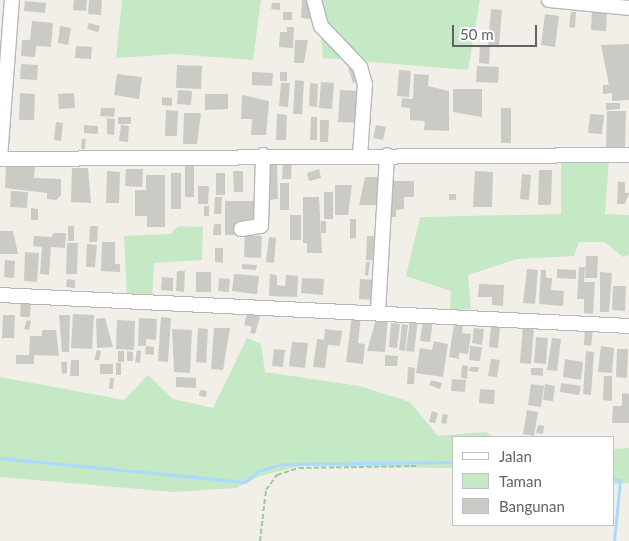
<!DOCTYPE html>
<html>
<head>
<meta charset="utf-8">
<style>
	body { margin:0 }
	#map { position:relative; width:629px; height:541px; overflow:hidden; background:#f1efe8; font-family:Lato,sans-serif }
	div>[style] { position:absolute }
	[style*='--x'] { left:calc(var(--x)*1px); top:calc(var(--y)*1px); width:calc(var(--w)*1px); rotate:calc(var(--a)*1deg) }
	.green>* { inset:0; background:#c5e8c5 }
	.stream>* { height:3px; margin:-1.5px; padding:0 1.5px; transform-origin:1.5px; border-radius:1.5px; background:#aadaff }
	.building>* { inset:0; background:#cccac5 }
	.path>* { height:2px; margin-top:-1px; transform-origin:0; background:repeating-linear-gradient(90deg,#9cc7a9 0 5px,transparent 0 7.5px) }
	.roads { filter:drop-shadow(1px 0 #b5b8bc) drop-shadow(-1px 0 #b5b8bc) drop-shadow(0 1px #b5b8bc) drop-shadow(0 -1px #b5b8bc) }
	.minor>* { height:14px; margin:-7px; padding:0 7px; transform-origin:7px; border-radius:7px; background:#fff }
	span { translate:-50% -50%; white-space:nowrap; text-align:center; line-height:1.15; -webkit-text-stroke:4px #fff; paint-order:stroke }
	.legend { position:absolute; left:452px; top:436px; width:162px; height:90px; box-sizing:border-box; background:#fff; border:1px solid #bfc1c3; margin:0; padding:6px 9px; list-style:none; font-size:15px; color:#5f6368 }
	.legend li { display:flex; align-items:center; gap:10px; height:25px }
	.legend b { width:25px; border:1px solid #bfc1c3 }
	.scale { position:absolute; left:452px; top:25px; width:85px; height:22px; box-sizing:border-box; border:2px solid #5f6368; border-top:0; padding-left:6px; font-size:15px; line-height:18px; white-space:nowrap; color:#5f6368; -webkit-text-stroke:4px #fff; paint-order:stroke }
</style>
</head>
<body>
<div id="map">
	<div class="green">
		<i style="clip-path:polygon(122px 0,261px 0,253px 60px,175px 54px,116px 58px)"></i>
		<i style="clip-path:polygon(318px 0,480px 0,468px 70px,323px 58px)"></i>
		<i style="clip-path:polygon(561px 158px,609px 158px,605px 214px,629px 215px,629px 255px,623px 257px,605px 242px,579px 242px,574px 256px,517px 259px,468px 275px,471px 309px,450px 310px,451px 291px,406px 276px,420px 217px,561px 214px)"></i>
		<i style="clip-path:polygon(178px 226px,203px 227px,202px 260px,154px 263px,152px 297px,127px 296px,124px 236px,171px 234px)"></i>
		<i style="clip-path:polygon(247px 338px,261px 344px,265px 372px,359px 386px,410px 402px,438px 436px,485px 432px,495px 437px,453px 437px,453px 468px,300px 466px,260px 476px,236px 488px,174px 492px,0 477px,0 377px,124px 400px,148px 375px,173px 399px,213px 408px)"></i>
		<i style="clip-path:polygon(629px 448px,629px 483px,613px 484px,613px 449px)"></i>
	</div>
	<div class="stream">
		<i style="--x:0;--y:458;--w:246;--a:5.6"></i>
		<i style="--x:245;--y:482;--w:17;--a:-40"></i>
		<i style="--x:258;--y:471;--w:26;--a:-16"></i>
		<i style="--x:283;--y:464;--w:170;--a:-0.7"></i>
		<i style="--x:613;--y:479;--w:7;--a:8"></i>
		<i style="--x:620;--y:480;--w:61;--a:95.6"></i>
	</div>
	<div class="building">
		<i style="clip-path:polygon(74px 0,87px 0,86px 11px,73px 10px)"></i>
		<i style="clip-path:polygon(89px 0,102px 0,101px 15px,88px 14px)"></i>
		<i style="clip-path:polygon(302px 0,311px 0,310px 19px,301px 18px)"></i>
		<i style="clip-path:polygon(25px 1px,46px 3px,45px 13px,24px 11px)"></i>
		<i style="clip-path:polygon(272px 3px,280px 3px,280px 10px,271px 9px)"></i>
		<i style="clip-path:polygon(491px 9px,502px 10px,499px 46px,490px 45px,489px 64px,479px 63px,480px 45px,488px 46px)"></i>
		<i style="clip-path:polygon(592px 9px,607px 14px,606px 31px,591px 30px)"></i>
		<i style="clip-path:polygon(283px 12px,292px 12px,292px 20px,283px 20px)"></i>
		<i style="clip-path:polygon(571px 12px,576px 12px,575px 28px,569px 27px)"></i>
		<i style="clip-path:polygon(545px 14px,559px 16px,555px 47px,541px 45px)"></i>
		<i style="clip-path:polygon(32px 21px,53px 23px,51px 47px,36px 46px,35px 57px,21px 56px,22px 40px,30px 40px)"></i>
		<i style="clip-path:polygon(89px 23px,100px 26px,98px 32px,87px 29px)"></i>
		<i style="clip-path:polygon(60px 26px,71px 28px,68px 45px,58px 43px)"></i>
		<i style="clip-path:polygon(287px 27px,294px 27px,293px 48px,279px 47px,280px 32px,287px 32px)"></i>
		<i style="clip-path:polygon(295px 40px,308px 40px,304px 63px,294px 63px)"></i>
		<i style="clip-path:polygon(629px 44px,629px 100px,612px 101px,612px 93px,603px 94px,603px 85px,609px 85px,601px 45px)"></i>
		<i style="clip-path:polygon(76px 46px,92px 47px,91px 59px,75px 58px)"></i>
		<i style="clip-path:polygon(21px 64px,38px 65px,37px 80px,20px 79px)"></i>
		<i style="clip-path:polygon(177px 65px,202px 66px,201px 89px,176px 88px)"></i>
		<i style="clip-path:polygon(354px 66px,359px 81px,353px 83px,348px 68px)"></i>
		<i style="clip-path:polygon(477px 66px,499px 67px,498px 83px,476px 82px)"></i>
		<i style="clip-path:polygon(399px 70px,411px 71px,409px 97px,397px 96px)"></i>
		<i style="clip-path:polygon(252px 72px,273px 73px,272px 86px,252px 85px)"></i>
		<i style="clip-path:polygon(280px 72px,287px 72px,287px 81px,280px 81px)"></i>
		<i style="clip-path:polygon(117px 74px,142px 77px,139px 99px,114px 95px)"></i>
		<i style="clip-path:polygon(414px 74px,429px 75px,428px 86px,449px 91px,449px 131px,424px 130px,425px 121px,410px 120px,410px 108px,401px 107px,402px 98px,413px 99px)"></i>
		<i style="clip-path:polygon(295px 80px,304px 81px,302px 114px,293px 114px)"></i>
		<i style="clip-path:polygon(321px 82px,334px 83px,332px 109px,319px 108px)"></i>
		<i style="clip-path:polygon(281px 83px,290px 83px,288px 107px,279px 106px)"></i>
		<i style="clip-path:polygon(310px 83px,318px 84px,317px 107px,309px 106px)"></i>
		<i style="clip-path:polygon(453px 89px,482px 89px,482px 117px,453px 112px)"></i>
		<i style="clip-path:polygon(178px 90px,192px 91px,191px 105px,177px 104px)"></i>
		<i style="clip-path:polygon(340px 90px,360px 91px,358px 123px,338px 122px)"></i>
		<i style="clip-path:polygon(20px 93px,35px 94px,34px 120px,19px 120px)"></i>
		<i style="clip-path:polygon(74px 93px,75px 108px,59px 109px,58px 94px)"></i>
		<i style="clip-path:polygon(205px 94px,228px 94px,228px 109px,205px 110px)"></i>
		<i style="clip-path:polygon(242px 95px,269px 101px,266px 135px,251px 135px,252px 119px,241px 119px)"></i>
		<i style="clip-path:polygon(162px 97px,172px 98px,172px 106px,162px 105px)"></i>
		<i style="clip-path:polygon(606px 103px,620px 103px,620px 109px,606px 110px)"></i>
		<i style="clip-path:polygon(101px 108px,115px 108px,114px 117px,100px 116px)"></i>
		<i style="clip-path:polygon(501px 108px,511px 108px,511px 143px,501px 143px)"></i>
		<i style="clip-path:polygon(166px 110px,178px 111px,177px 136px,165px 136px)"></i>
		<i style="clip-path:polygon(607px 111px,626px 111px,625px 148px,606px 148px)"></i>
		<i style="clip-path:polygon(184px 113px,201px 113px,197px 144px,183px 144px)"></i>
		<i style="clip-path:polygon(277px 114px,287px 115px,286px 140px,276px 140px)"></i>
		<i style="clip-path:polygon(590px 114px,604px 115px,602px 134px,588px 133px)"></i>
		<i style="clip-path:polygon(118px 117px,131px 117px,131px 124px,118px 124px)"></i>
		<i style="clip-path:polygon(311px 117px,317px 117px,317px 140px,310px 140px)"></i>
		<i style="clip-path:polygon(107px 118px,115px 119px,114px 135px,107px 134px)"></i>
		<i style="clip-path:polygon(320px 120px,329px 120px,328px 142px,320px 142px)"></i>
		<i style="clip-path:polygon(56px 122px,63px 123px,61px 141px,54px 140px)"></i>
		<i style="clip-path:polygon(84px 125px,98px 126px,98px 134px,84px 133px)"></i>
		<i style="clip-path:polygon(121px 125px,129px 126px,128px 142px,119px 141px)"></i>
		<i style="clip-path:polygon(376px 125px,386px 127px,383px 140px,373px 138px)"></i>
		<i style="clip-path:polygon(82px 139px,86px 139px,85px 149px,81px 149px)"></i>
		<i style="clip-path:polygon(283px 159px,292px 160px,291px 179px,282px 179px)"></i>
		<i style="clip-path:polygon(185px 163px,194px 163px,194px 197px,185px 197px)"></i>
		<i style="clip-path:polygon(267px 163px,277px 163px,278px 199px,268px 200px)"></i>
		<i style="clip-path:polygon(6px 165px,35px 166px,34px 178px,61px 179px,61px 195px,56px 200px,47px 199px,47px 193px,5px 188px)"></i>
		<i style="clip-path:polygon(72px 168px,88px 168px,91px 203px,71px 202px)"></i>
		<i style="clip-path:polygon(126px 169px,143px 169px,142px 187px,125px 186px)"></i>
		<i style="clip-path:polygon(319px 169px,321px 178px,309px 181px,307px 173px)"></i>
		<i style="clip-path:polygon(539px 170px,552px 170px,551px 205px,538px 205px)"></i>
		<i style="clip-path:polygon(107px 171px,120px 172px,119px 203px,106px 203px)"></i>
		<i style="clip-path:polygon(233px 171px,243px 171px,243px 192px,234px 192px)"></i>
		<i style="clip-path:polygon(475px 171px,493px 172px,492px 207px,473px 207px)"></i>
		<i style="clip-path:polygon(171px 173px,181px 173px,181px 209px,171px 209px)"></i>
		<i style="clip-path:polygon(216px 173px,225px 173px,225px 195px,216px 195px)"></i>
		<i style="clip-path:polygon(522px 174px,531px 175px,529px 200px,520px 199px)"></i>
		<i style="clip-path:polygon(146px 175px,165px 175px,165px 227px,147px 227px,147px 216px,135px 216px,135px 190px,146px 190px)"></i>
		<i style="clip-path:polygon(365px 177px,384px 177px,384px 205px,359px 205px)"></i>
		<i style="clip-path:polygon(389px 181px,414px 181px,414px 197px,404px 197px,404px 209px,396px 210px,396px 217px,389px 217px)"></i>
		<i style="clip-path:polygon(618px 182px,625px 182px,625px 193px,629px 193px,625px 204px,617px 204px)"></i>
		<i style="clip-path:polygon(280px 183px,289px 183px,289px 210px,280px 210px)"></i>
		<i style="clip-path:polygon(335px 185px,352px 185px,348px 215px,335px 215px)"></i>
		<i style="clip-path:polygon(198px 186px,209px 186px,208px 204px,198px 204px)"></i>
		<i style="clip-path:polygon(11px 191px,28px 192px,27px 208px,10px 207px)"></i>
		<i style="clip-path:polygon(324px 192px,333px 192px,333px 219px,324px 219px)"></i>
		<i style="clip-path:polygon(449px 194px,456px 194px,456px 200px,449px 200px)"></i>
		<i style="clip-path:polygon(215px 197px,222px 197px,221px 214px,214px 214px)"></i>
		<i style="clip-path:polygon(303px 197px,319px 197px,322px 253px,307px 253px,307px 243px,303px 243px)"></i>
		<i style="clip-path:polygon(225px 201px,255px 201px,254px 221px,237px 221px,237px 235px,225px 235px)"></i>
		<i style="clip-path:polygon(204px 206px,209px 206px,209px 216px,204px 216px)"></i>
		<i style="clip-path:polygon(31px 208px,38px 209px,38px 220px,31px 220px)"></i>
		<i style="clip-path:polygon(290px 215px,301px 215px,301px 240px,290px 240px)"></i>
		<i style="clip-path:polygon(350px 219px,356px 219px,356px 238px,350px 239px)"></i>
		<i style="clip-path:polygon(321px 221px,326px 221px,326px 233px,321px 233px)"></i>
		<i style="clip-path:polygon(214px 224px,221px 224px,221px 235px,213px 235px)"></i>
		<i style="clip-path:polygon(68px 226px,74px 226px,74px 241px,68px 241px)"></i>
		<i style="clip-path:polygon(90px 226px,98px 226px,97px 242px,89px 242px)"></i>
		<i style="clip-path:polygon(0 231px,13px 231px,18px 254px,0 254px)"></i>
		<i style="clip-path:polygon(53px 233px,66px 233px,65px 248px,51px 247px,49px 275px,40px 274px,42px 247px,33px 246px,34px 236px,52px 237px)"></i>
		<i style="clip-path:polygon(245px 235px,262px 236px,261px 258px,244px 257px)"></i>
		<i style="clip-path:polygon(367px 236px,382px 237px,381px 261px,366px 260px)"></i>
		<i style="clip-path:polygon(269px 237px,276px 238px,274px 263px,266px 262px)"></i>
		<i style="clip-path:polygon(102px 242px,115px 242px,115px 264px,120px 264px,120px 272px,101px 271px)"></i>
		<i style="clip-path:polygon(67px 243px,78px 243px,77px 274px,66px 274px)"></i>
		<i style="clip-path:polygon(87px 244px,97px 245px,95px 267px,86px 267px)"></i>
		<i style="clip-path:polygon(215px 248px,223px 248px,223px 263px,215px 262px)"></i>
		<i style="clip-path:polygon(25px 252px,39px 253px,37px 282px,24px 281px)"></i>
		<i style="clip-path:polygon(586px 256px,598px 256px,597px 278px,585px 278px)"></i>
		<i style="clip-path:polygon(5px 260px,15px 261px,14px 278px,4px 277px)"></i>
		<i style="clip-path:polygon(366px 262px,370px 262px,368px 276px,365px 275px)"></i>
		<i style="clip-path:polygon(242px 264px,257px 265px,256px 270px,242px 269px)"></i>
		<i style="clip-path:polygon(579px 267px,585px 267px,584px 282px,595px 282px,593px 314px,584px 313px,584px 299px,577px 299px)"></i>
		<i style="clip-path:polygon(527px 269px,538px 270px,535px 304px,523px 303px)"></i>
		<i style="clip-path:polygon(557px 269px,576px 270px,576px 279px,557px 278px)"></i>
		<i style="clip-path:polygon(541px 270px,546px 270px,546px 278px,552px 278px,551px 290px,564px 291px,563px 306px,539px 304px)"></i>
		<i style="clip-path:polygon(177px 271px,185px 271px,184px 292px,176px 291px)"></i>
		<i style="clip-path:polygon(196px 272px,211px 272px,211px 292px,196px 292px)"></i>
		<i style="clip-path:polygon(600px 272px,612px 273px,609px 312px,600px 312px)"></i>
		<i style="clip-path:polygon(234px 274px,259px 276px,257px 294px,232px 291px)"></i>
		<i style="clip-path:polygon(270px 274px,277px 275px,277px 285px,285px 286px,286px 275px,298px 276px,297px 297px,269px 296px)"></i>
		<i style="clip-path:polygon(162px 277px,173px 278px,173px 291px,161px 290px)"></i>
		<i style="clip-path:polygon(219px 278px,230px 279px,229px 292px,218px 291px)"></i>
		<i style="clip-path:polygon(302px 278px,324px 279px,323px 295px,301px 293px)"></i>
		<i style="clip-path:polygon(67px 279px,75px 280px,75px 288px,66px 287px)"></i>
		<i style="clip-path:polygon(360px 279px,378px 280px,376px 300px,359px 299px)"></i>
		<i style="clip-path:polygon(479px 284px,504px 285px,503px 306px,492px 305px,492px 297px,478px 297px)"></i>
		<i style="clip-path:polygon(613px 286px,626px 286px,625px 311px,612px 310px)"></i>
		<i style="clip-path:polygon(21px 300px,31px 301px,30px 317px,20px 317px)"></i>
		<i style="clip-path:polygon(247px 313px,260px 316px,255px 334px,250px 333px,252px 327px,244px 325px)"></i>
		<i style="clip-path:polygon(73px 314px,94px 315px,92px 349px,71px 348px)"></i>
		<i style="clip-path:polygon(3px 315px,15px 315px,14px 338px,2px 338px)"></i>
		<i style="clip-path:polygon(59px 315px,70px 315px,69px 352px,62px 352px)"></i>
		<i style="clip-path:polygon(352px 315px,361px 316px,358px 343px,365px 344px,363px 364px,346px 362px)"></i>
		<i style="clip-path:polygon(377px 316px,388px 317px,385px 352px,367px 351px)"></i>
		<i style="clip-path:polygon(161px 317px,171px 318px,168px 362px,158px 361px)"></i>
		<i style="clip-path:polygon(105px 318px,113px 347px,97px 348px,96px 319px)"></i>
		<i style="clip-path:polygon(139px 318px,157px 319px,156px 340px,146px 339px,146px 346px,138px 346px)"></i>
		<i style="clip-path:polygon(423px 318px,433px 320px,430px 342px,420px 341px)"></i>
		<i style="clip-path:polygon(410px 319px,418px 320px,414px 352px,406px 351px)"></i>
		<i style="clip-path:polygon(27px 320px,31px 321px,29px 330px,24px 329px)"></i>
		<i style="clip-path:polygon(117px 320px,135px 321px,134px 350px,116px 349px)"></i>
		<i style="clip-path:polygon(391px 323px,400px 324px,397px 348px,389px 347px)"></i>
		<i style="clip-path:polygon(402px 324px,408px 325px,405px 351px,399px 350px)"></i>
		<i style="clip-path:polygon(454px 324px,463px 325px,462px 333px,471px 334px,468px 354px,459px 353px,459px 359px,449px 357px)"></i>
		<i style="clip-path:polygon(491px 326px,500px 326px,498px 348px,489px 347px)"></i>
		<i style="clip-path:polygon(523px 326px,534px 327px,531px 364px,520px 363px)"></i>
		<i style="clip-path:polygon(198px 328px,208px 329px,206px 363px,196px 362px)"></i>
		<i style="clip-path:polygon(214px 328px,230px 328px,223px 370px,211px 369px)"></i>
		<i style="clip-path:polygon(474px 328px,484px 329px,482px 345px,472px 343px)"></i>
		<i style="clip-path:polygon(172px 329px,192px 330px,190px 373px,174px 372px)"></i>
		<i style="clip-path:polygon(325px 329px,342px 331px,340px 346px,328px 345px,325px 368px,313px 367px,317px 339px,324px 340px)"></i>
		<i style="clip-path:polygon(585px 329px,593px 330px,591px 346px,584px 345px)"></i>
		<i style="clip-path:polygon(42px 330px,56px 330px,59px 356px,34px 355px,34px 364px,16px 364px,16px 355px,29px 355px,30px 336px,42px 336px)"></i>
		<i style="clip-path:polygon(536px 337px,548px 338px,546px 364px,534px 363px)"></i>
		<i style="clip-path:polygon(552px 338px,561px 339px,557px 371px,547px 370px)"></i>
		<i style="clip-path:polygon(434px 341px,448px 344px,443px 377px,416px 373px,420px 348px,432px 350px)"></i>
		<i style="clip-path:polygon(292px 342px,308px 343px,305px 368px,289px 366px)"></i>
		<i style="clip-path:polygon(146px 346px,154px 347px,154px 355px,145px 354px)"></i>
		<i style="clip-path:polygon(470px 346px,482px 347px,480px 361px,469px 360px)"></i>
		<i style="clip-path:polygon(601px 346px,614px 348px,612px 373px,598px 372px)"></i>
		<i style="clip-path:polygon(274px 349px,285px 350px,283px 367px,272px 366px)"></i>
		<i style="clip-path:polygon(617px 349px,628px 349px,627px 378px,616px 377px)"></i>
		<i style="clip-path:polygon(97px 350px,101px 351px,99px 360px,94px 360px)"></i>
		<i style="clip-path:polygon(137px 350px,141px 351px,140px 363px,135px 362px)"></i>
		<i style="clip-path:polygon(118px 351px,124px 351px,124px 362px,118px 362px)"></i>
		<i style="clip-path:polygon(127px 351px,133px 352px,133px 361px,127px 361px)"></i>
		<i style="clip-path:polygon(586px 351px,594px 352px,591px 395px,583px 394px)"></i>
		<i style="clip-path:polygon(385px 355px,398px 356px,397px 366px,385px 366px)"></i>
		<i style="clip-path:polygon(491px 359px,500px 360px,497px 377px,488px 376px)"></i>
		<i style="clip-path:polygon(565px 359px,583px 362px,581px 380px,563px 377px)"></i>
		<i style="clip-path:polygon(71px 360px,79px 360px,79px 376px,70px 376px)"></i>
		<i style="clip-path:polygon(61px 362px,67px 362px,67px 373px,62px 374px)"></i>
		<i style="clip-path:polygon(116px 363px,121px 363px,121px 375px,116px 375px)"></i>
		<i style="clip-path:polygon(100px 364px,113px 364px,113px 374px,100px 374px)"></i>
		<i style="clip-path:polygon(462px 365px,468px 366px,467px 379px,461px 378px)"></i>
		<i style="clip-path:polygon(408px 367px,415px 368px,414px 384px,407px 384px)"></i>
		<i style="clip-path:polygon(470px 367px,479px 367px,478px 372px,469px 371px)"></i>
		<i style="clip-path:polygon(531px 368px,543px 368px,543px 376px,531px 375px)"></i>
		<i style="clip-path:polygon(604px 376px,612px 376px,612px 401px,603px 400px)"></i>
		<i style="clip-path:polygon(176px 377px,196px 378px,196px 388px,176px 387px)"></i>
		<i style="clip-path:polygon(110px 378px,114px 378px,113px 389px,109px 389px)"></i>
		<i style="clip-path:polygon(452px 379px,466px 380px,465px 392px,451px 391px)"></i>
		<i style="clip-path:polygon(431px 380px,442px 383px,440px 389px,429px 385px)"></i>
		<i style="clip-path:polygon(561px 383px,581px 386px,579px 395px,560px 392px)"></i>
		<i style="clip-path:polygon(531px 384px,544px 386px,541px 407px,528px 405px)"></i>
		<i style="clip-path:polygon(545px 384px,555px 386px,553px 401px,543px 400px)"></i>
		<i style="clip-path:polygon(480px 389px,495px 390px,494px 404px,479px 403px)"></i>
		<i style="clip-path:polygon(200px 390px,207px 391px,206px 397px,199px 396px)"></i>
		<i style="clip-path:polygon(622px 393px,629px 394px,629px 423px,612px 423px,613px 406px,622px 406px)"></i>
		<i style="clip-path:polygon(527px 410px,538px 412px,534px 436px,523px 434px)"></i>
		<i style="clip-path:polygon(432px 411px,438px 413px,435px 423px,429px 422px)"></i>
		<i style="clip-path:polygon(443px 414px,448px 415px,446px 424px,441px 423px)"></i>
		<i style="clip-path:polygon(538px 425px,544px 426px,543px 434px,536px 433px)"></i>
	</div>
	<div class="path">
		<i style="--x:260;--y:541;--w:51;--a:-83.3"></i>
		<i style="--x:266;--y:490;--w:19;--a:-54"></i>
		<i style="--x:277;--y:475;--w:23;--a:-18"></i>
		<i style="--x:299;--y:468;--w:119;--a:-1"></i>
	</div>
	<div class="roads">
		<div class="minor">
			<i style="--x:314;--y:0;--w:27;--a:75"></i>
			<i style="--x:321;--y:26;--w:57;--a:46.4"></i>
			<i style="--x:360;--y:67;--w:18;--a:74"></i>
			<i style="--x:365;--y:84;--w:71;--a:94"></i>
			<i style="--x:549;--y:0;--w:80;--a:5.7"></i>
			<i style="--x:0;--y:158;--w:158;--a:-85.7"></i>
			<i style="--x:0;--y:159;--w:629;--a:-0.36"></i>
			<i style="--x:241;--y:229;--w:20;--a:-9"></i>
			<i style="--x:261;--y:226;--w:71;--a:-88.4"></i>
			<i style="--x:0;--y:295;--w:630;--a:2.82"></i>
			<i style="--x:378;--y:312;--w:157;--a:-86.7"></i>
		</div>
	</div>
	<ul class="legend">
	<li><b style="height:6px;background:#fff"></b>Jalan</li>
	<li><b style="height:14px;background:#c5e8c5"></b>Taman</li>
	<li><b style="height:14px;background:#cccac5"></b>Bangunan</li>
	</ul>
	<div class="scale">50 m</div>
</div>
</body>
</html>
